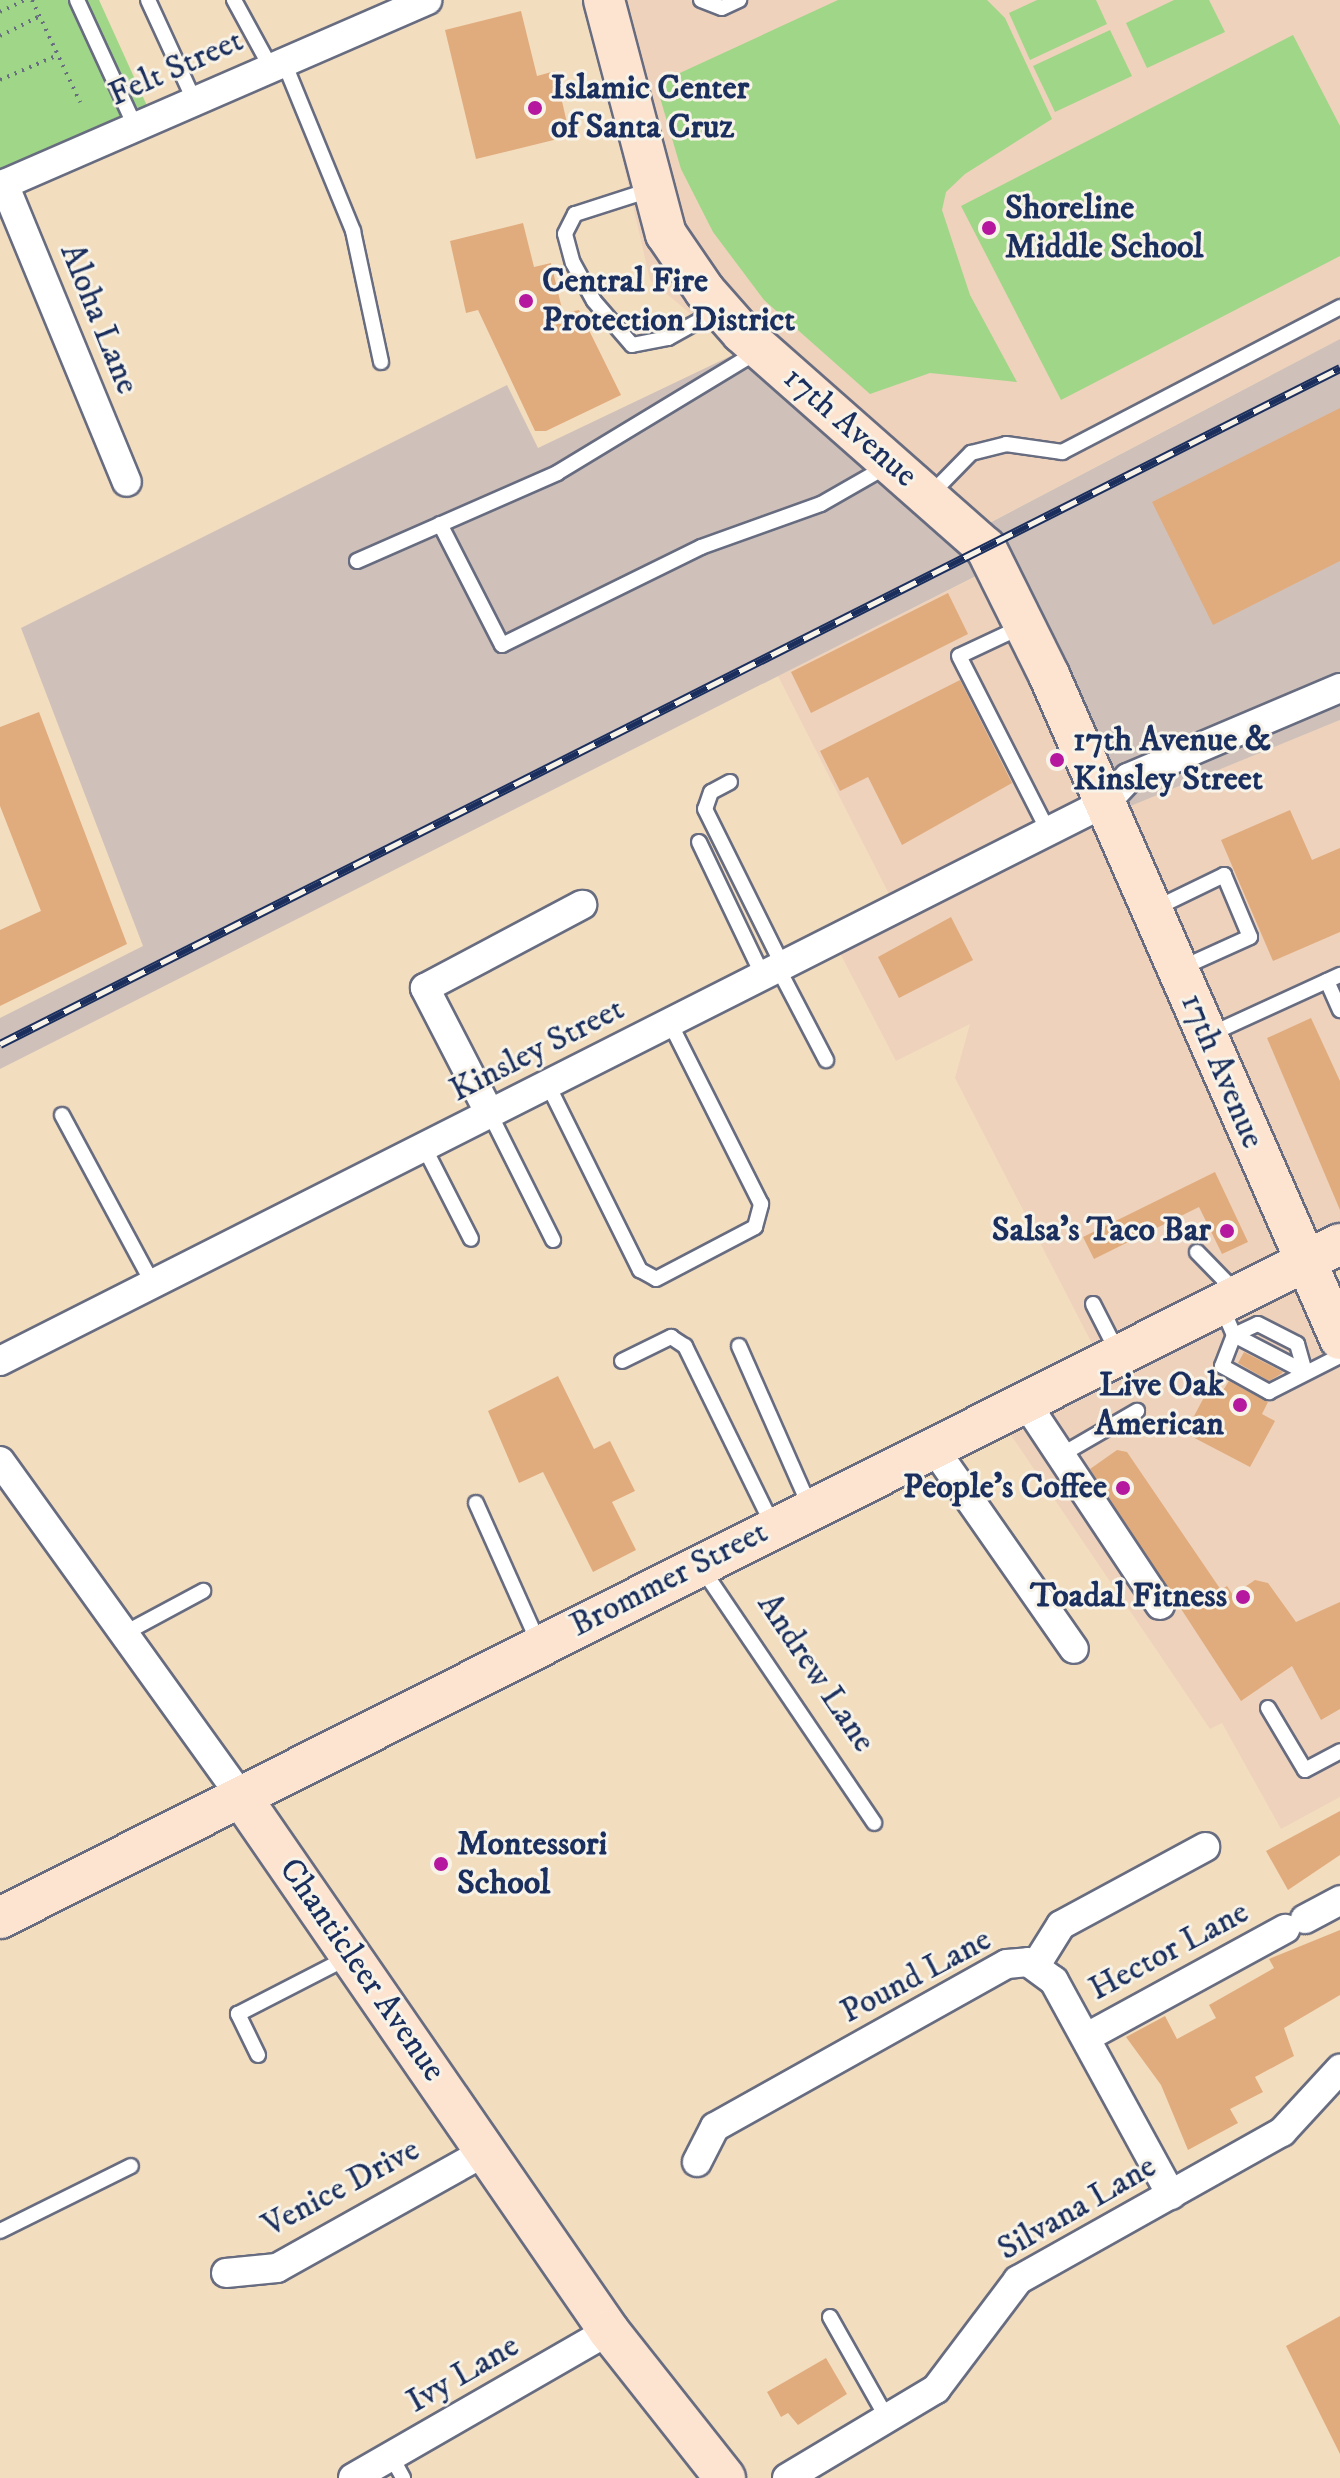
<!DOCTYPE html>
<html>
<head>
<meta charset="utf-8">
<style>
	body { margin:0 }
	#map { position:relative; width:1340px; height:2478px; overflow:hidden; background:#f3ddbf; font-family:"IM FELL DW Pica",serif }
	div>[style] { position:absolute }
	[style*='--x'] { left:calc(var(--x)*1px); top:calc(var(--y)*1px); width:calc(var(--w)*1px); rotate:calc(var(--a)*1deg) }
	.built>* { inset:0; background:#eed2bc }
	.industrial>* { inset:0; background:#cfc1ba }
	.green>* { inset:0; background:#a0d687 }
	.building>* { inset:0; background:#e1ac7d }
	.path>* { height:4px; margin-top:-2px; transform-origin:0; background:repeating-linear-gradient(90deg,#676c80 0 2px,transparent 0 8px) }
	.roads { filter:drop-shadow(2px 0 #676c80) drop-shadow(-2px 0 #676c80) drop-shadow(0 2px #676c80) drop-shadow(0 -2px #676c80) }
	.lane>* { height:14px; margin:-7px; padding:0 7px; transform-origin:7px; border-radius:7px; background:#fff }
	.street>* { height:28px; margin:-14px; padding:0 14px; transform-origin:14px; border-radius:14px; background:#fff }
	.secondary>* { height:40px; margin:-20px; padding:0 20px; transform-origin:20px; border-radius:20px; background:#fde4d1 }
	.rail>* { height:9px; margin-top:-4.5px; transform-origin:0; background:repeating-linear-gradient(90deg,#f7f3e8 0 18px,#1b2f5e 0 36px); box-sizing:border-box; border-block:2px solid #1b2f5e }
	.dots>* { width:22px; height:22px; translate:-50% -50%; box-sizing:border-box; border:4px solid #f7f3e8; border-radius:50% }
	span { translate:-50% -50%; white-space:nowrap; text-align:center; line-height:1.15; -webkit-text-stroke:6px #f7f3e8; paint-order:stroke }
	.street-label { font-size:34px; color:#1b2f5e }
	.poi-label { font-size:34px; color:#1b2f5e; font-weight:700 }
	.left { translate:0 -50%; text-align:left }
	.right { translate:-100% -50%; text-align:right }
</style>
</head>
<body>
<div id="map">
	<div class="built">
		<i style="clip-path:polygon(586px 0,1340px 0,1340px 339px,960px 538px,650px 280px)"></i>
		<i style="clip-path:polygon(985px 572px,1099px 819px,1340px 720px,1340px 1246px,1304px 1262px,1340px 1342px,1340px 1797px,1281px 1829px,1222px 1723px,1210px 1729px,998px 1416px,1102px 1363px,955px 1078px,970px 1024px,896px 1061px,829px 932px,892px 900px,778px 676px)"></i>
	</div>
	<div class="industrial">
		<i style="clip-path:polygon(1340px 339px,1340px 720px,1099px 819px,984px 572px,0 1069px,0 1018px,143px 946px,21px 628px,507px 385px,538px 448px,737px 353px,961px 538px)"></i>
	</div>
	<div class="green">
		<i style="clip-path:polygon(0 0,99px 0,153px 119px,0 186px)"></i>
		<i style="clip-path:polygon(838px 0,987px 0,1005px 18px,1052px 119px,965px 174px,946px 192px,942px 210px,970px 295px,1017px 382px,930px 373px,870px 394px,764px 300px,713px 232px,681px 169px,656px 84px)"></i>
		<i style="clip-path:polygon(1037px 0,1096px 0,1107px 24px,1030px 60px,1009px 13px)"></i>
		<i style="clip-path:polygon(1174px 0,1209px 0,1225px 32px,1147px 68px,1126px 23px)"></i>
		<i style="clip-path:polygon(1110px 30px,1132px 76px,1055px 112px,1033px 66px)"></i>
		<i style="clip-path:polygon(1293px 35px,1340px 126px,1340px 256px,1061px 400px,961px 206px)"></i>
	</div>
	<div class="building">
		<i style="clip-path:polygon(521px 11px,537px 76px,555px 71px,570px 136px,476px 159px,445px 30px)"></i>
		<i style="clip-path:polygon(523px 223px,534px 267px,551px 263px,563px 313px,579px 310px,621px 395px,546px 431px,535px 431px,478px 310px,466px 313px,450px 241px)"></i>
		<i style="clip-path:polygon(1340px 408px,1340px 561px,1213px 625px,1152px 502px)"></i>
		<i style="clip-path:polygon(948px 593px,968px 634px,811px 713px,791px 672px)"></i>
		<i style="clip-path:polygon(960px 680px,1012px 783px,902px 845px,868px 777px,840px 791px,820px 751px)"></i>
		<i style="clip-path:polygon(39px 712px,127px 944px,0 1006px,0 930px,41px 911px,0 806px,0 727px)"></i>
		<i style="clip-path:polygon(1290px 810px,1312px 860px,1340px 848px,1340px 932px,1273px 961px,1221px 840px)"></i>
		<i style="clip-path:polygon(951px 917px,973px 960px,899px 998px,878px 957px)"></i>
		<i style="clip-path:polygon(1311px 1018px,1340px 1081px,1340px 1210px,1267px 1038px)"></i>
		<i style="clip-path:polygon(1215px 1172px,1248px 1242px,1222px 1254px,1199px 1207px,1094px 1259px,1083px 1237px)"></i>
		<i style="clip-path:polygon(1244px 1352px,1283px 1372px,1281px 1374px,1269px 1381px,1238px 1363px)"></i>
		<i style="clip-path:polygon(558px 1376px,594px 1449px,610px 1441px,635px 1491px,612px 1502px,636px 1550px,593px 1572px,543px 1472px,519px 1483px,488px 1411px)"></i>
		<i style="clip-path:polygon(1229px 1381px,1268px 1402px,1262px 1414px,1275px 1421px,1250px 1467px,1185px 1433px,1210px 1386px,1222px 1392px)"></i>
		<i style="clip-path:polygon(1117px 1450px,1127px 1452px,1221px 1590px,1227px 1586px,1233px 1595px,1255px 1580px,1268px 1583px,1296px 1622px,1340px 1602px,1340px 1709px,1321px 1720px,1292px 1666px,1241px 1701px,1090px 1469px)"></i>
		<i style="clip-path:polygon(1340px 1811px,1340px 1855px,1288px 1890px,1266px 1851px)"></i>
		<i style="clip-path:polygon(1340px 1930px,1340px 1995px,1284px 2028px,1294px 2056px,1255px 2077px,1263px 2092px,1230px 2109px,1238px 2123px,1188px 2150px,1161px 2085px,1126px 2037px,1165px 2016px,1177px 2039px,1216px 2018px,1209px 2005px,1274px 1968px,1269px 1959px)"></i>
		<i style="clip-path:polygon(1340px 2316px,1340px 2454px,1286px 2346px)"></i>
		<i style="clip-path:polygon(826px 2358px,847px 2394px,798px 2425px,788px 2413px,781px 2417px,767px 2392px)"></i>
	</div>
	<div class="path">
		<i style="--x:32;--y:0;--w:113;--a:64.8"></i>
		<i style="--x:0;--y:12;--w:28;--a:-26"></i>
		<i style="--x:0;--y:36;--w:45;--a:-26.6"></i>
		<i style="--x:0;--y:80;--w:63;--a:-23.3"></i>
	</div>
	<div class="roads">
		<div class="lane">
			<i style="--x:77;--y:0;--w:139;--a:65.3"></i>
			<i style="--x:148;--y:0;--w:110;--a:65.3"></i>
			<i style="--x:234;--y:0;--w:75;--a:61.4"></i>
			<i style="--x:701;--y:0;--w:22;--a:21"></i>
			<i style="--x:722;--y:8;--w:19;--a:-25"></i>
			<i style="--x:283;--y:60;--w:185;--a:67.7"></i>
			<i style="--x:353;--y:231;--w:134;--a:77.9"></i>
			<i style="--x:653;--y:189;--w:82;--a:162.2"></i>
			<i style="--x:575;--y:214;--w:22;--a:117"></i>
			<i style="--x:565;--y:234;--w:30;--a:75"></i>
			<i style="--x:573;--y:263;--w:43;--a:61.1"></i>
			<i style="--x:594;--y:301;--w:58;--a:49.2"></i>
			<i style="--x:632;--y:345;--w:37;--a:-11"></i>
			<i style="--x:668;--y:338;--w:56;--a:-28.9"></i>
			<i style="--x:930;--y:495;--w:59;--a:-45.7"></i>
			<i style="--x:971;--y:453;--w:36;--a:-14"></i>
			<i style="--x:1006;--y:444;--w:57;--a:8.1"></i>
			<i style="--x:1062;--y:452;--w:314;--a:-27.5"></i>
			<i style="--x:440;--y:524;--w:136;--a:62.9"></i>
			<i style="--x:502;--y:645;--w:222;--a:-26.2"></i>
			<i style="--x:701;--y:547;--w:127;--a:-19.7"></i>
			<i style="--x:821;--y:504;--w:78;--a:-29.8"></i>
			<i style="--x:357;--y:561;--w:219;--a:-23.7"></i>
			<i style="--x:557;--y:473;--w:234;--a:-31.2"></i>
			<i style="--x:1021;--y:627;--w:68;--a:154.9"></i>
			<i style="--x:959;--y:656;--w:196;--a:63"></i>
			<i style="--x:730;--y:782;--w:21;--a:152"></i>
			<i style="--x:711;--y:792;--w:18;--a:109"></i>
			<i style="--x:705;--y:809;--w:175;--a:63.6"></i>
			<i style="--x:699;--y:842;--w:148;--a:64.5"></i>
			<i style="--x:1154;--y:909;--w:78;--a:-25.9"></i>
			<i style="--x:1224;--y:875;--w:67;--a:67.2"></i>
			<i style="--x:1250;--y:937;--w:78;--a:155.7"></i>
			<i style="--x:778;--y:968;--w:104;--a:62.4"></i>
			<i style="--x:1327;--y:981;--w:32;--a:66"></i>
			<i style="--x:1211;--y:1034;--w:142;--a:-24.6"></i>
			<i style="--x:548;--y:1085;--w:207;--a:63.6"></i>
			<i style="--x:640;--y:1270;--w:18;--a:29"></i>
			<i style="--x:656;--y:1279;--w:112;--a:-27.7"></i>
			<i style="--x:755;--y:1227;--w:24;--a:-75"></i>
			<i style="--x:761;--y:1204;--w:203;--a:-116.7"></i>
			<i style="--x:490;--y:1114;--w:141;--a:63.4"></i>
			<i style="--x:62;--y:1115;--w:192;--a:61.7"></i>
			<i style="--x:424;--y:1147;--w:103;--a:62.9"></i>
			<i style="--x:1197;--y:1252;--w:57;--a:45.7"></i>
			<i style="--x:1093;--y:1304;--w:55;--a:63"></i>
			<i style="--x:1222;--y:1307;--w:30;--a:67"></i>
			<i style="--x:1234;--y:1335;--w:33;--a:111"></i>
			<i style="--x:1222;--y:1366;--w:54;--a:29"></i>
			<i style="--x:1269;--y:1392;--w:80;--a:-26.9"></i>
			<i style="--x:1234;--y:1335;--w:26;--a:-25"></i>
			<i style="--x:1258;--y:1324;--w:44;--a:27.1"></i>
			<i style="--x:1297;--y:1344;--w:29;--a:74"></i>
			<i style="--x:1234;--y:1335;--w:80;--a:27.5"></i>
			<i style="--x:739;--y:1346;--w:176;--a:66.2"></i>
			<i style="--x:622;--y:1361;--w:55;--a:-26.1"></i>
			<i style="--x:671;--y:1337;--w:17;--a:33"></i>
			<i style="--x:685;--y:1346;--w:200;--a:63.9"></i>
			<i style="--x:1061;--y:1455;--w:88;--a:-30.1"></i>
			<i style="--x:476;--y:1503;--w:154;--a:65.9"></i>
			<i style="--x:701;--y:1567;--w:309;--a:55.9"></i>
			<i style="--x:125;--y:1633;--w:89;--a:-28.3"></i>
			<i style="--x:1268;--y:1708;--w:72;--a:59.2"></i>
			<i style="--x:1305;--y:1770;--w:40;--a:-28"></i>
			<i style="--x:258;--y:2055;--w:46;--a:-116"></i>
			<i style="--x:238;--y:2014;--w:123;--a:-27.2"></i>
			<i style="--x:0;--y:2231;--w:146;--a:-26.4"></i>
			<i style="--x:830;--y:2317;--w:118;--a:60.6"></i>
			<i style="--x:391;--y:2456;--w:25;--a:61"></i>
		</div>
		<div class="street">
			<i style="--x:4;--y:184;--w:322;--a:67.6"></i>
			<i style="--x:0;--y:186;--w:466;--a:-23.5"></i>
			<i style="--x:490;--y:1114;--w:142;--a:-117.3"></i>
			<i style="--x:425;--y:988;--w:178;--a:-27.9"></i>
			<i style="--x:0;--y:1361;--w:1239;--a:-26.81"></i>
			<i style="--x:1106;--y:802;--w:33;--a:-47"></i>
			<i style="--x:1128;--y:778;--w:230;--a:-23"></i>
			<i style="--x:1024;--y:1400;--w:246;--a:56.4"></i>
			<i style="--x:933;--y:1447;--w:246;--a:55.1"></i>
			<i style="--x:0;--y:1461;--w:413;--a:54.3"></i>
			<i style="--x:1305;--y:1919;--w:40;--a:-28"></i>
			<i style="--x:1036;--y:1965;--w:47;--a:-58"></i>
			<i style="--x:1061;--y:1925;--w:164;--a:-28.4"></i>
			<i style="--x:1087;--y:2037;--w:226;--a:-28.6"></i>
			<i style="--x:697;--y:2162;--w:39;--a:-63"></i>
			<i style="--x:715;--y:2127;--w:334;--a:-29.2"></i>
			<i style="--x:1007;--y:1964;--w:21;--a:-5"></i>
			<i style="--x:1028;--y:1962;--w:32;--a:36"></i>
			<i style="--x:1054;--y:1981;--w:244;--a:61.3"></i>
			<i style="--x:226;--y:2273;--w:51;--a:-5.6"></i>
			<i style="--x:277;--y:2268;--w:240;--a:-29.2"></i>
			<i style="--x:353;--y:2478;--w:295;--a:-29.9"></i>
			<i style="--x:787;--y:2478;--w:174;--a:-30.9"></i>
			<i style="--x:936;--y:2389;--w:136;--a:-53"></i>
			<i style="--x:1018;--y:2280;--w:303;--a:-29.3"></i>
			<i style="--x:1282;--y:2132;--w:86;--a:-47.4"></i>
		</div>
		<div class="secondary">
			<i style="--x:604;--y:0;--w:242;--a:75.2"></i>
			<i style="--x:666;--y:234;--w:69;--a:55.6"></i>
			<i style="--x:705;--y:291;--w:56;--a:48.6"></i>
			<i style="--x:742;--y:333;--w:325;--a:41.4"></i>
			<i style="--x:986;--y:548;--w:142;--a:63.6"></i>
			<i style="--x:1049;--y:675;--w:725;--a:66.33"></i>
			<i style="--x:241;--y:1797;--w:649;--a:55.43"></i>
			<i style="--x:609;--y:2331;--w:187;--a:51.7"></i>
			<i style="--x:0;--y:1918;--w:1500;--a:-26.7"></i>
		</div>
	</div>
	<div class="rail">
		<i style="--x:0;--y:1044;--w:1501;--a:-26.77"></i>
	</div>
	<div class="dots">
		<i style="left:535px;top:108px;background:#b5179e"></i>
		<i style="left:989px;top:228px;background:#b5179e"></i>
		<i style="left:526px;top:301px;background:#b5179e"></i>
		<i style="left:1057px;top:760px;background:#b5179e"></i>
		<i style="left:1227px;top:1231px;background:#b5179e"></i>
		<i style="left:1240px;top:1405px;background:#b5179e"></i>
		<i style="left:1123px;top:1488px;background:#b5179e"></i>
		<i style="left:1243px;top:1597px;background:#b5179e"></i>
		<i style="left:441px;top:1864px;background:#b5179e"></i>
	</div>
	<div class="street-label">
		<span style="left:176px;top:68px;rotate:-24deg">Felt Street</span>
		<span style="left:99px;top:319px;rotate:68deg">Aloha Lane</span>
		<span style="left:850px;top:427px;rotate:41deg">17th Avenue</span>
		<span style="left:537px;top:1050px;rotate:-27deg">Kinsley Street</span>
		<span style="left:1222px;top:1071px;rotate:67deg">17th Avenue</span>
		<span style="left:669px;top:1579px;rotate:-27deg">Brommer Street</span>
		<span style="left:816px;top:1673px;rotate:56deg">Andrew Lane</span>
		<span style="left:1169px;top:1951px;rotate:-28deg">Hector Lane</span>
		<span style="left:362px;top:1970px;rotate:55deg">Chanticleer Avenue</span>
		<span style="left:916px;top:1976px;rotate:-28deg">Pound Lane</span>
		<span style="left:341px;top:2188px;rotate:-28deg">Venice Drive</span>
		<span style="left:1077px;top:2208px;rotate:-30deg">Silvana Lane</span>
		<span style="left:463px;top:2374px;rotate:-30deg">Ivy Lane</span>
	</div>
	<div class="poi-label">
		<span class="left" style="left:551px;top:108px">Islamic Center<br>of Santa Cruz</span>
		<span class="left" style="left:1005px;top:228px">Shoreline<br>Middle School</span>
		<span class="left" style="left:542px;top:301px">Central Fire<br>Protection District</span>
		<span class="left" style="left:1073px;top:760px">17th Avenue &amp;<br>Kinsley Street</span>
		<span class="right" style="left:1211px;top:1231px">Salsa's Taco Bar</span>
		<span class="right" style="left:1224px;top:1405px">Live Oak<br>American</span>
		<span class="right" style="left:1107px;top:1488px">People's Coffee</span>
		<span class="right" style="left:1227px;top:1597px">Toadal Fitness</span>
		<span class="left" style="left:457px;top:1864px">Montessori<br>School</span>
	</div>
</div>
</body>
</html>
